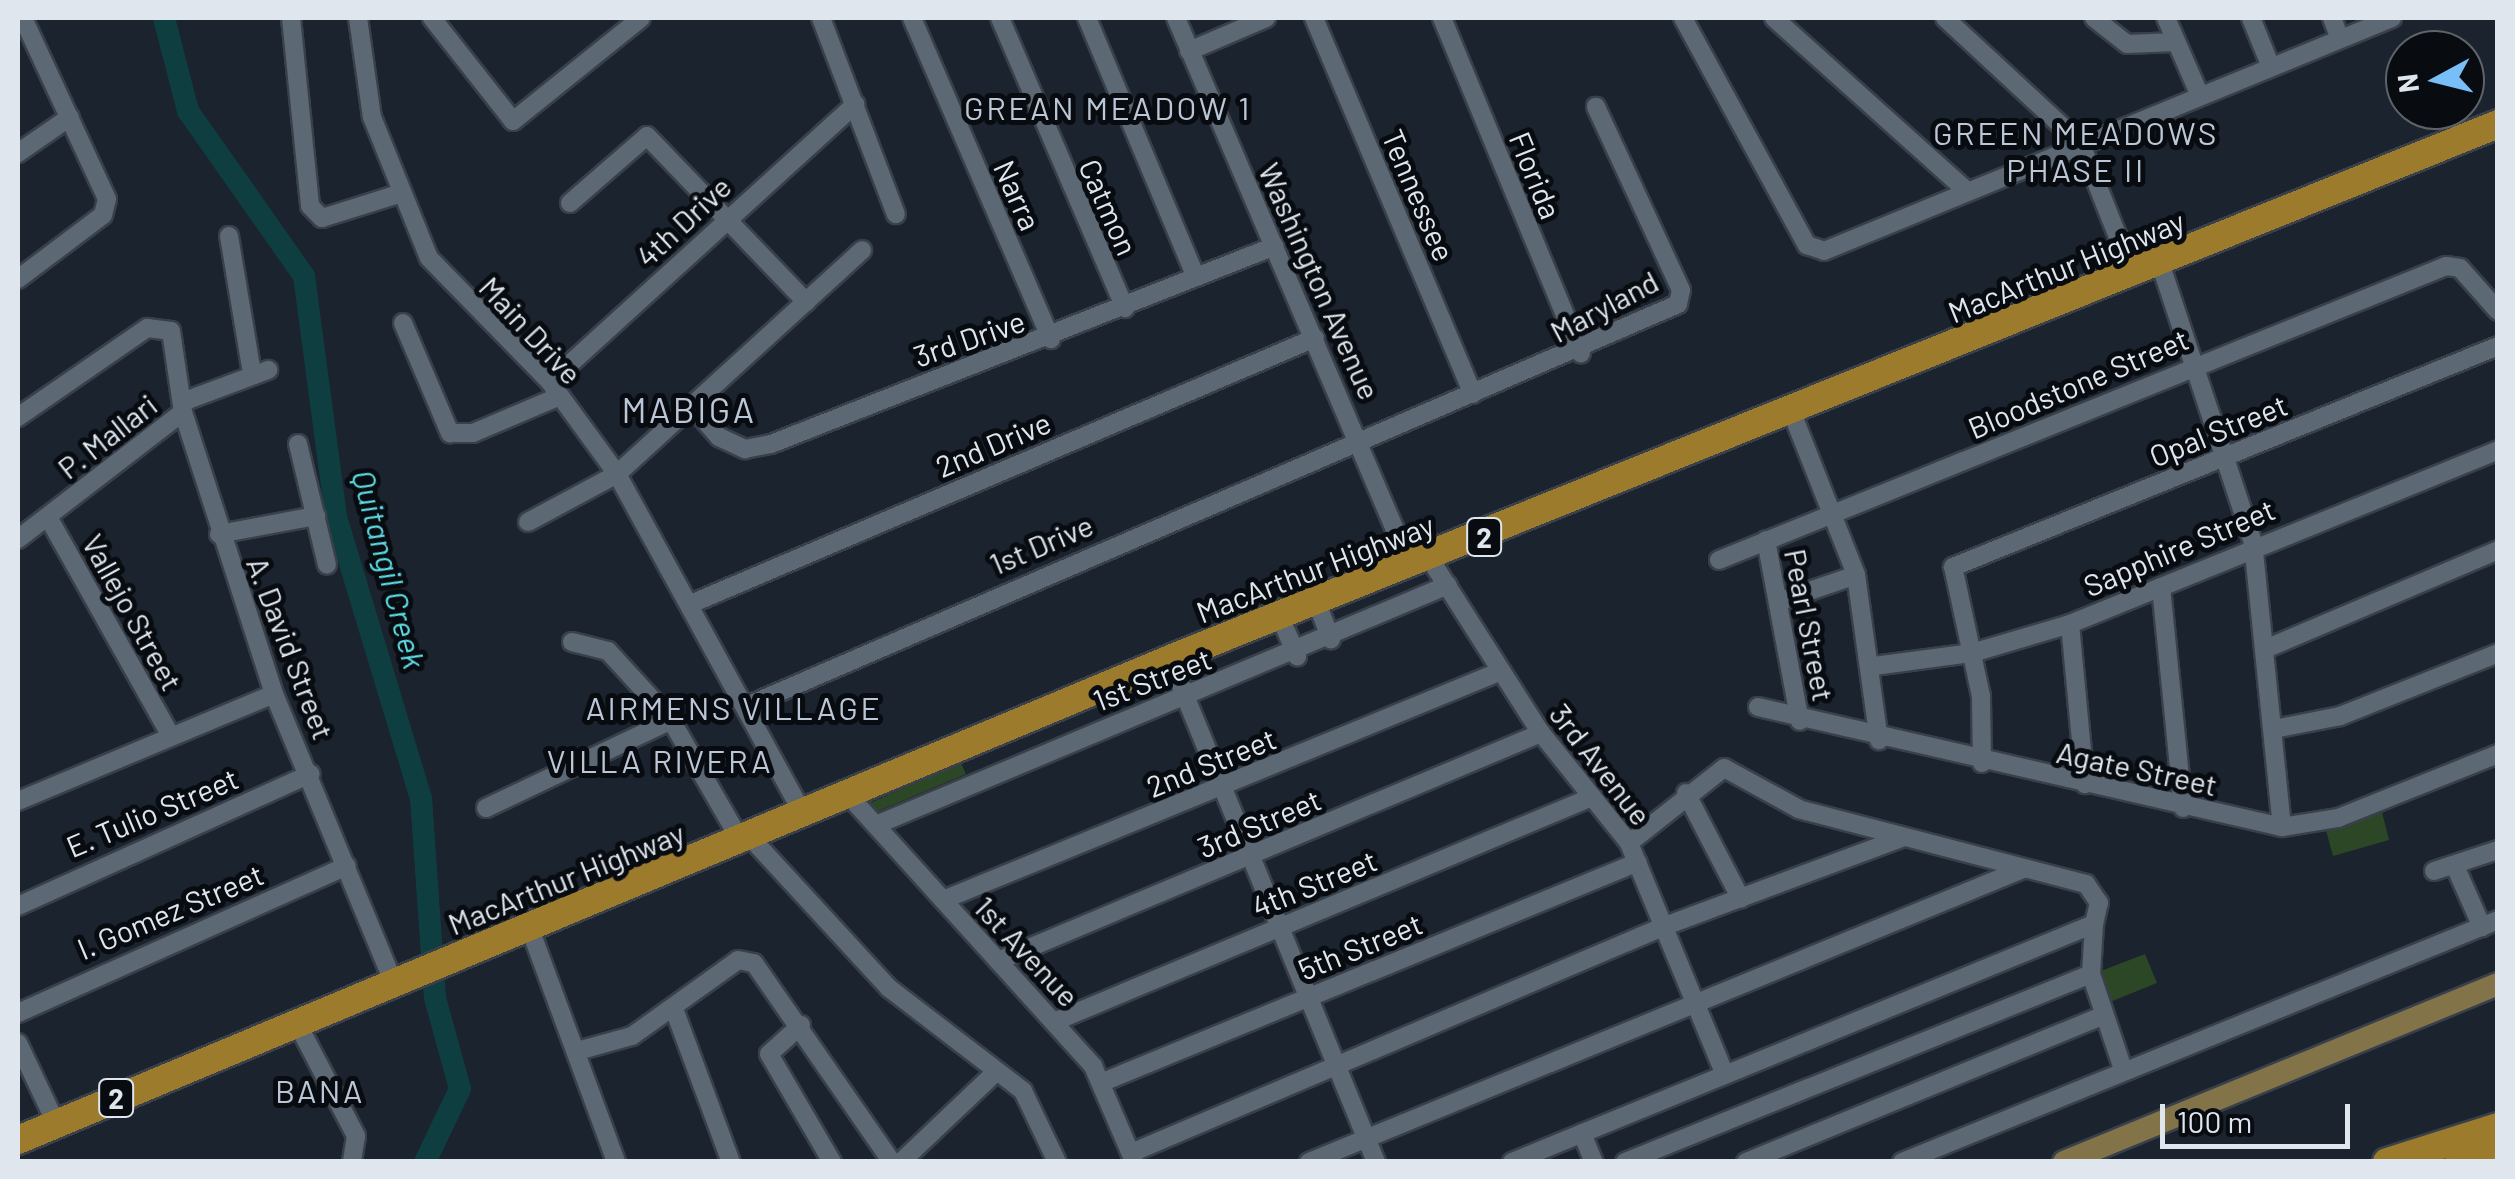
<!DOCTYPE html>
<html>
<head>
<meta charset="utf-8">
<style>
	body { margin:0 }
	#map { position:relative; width:2515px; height:1179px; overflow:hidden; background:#1a232e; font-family:Barlow,sans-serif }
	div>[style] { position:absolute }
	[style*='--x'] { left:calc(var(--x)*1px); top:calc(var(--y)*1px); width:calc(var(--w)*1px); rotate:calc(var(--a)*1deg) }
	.green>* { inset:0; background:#2c4726 }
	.river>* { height:22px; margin:-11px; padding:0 11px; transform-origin:11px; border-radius:11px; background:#0f3e41 }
	.roads { filter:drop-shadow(2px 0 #39404a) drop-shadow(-2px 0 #39404a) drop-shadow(0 2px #39404a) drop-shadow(0 -2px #39404a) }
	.minor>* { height:18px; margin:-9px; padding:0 9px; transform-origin:9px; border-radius:9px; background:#5d6875 }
	.major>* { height:22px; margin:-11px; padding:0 11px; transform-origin:11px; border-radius:11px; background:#837349 }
	.highway>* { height:28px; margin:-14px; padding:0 14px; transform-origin:14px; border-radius:14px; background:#9c7b2c }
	span { translate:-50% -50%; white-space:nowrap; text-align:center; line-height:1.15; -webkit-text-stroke:10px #080c11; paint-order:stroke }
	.shield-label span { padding:2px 8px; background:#080c11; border:2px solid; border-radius:8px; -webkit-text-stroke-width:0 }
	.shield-label { font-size:28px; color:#dfe6ed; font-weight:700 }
	.street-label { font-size:30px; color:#dfe6ed }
	.neighbourhood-label { font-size:32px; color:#bbc7d6; letter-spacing:2.5px }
	.water-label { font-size:32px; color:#5edce4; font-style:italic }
	.quarter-label { font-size:35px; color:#bbc7d6; letter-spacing:2.5px }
	.frame { position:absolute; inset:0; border:20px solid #dfe6ed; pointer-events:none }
	.north { position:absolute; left:2385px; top:30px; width:100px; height:100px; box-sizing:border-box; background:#080c11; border:2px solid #5e6369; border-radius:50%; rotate:263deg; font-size:28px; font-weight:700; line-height:40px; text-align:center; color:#dfe6ed }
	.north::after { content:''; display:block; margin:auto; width:35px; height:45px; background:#78bff7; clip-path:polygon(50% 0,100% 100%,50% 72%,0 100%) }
	.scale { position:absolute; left:2160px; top:1104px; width:190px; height:45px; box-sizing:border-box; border:5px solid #dfe6ed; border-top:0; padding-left:12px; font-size:30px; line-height:35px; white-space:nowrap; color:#dfe6ed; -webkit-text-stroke:8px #080c11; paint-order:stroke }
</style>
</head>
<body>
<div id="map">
	<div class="green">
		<i style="clip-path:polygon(961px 763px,966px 774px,874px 813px,870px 803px)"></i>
		<i style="clip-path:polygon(2381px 808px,2389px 840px,2333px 856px,2324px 823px)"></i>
		<i style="clip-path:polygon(2145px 954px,2157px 983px,2105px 1004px,2093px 974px)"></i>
	</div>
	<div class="river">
		<i style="--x:164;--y:18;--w:96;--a:75.5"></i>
		<i style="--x:188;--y:111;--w:202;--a:54.9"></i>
		<i style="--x:304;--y:276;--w:243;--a:82.4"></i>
		<i style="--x:336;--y:517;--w:294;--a:73.2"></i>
		<i style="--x:421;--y:798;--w:200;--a:86"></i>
		<i style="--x:435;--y:998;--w:94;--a:74.6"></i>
		<i style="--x:460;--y:1089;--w:81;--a:115.6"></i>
	</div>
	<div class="roads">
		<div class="minor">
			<i style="--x:291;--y:18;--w:189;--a:84.2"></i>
			<i style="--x:310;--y:206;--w:17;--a:45"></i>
			<i style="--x:322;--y:218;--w:84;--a:-17.4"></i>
			<i style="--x:358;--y:18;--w:100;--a:82"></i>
			<i style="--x:372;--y:117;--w:152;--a:68"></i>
			<i style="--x:429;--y:258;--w:173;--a:45.7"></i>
			<i style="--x:550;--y:382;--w:114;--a:53.9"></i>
			<i style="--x:617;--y:474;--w:390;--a:61.3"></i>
			<i style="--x:432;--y:18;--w:131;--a:51.8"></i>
			<i style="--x:513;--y:121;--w:164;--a:-38.8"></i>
			<i style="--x:821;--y:18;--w:210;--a:69.1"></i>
			<i style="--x:912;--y:18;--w:350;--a:66.6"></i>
			<i style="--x:1000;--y:18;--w:316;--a:66.7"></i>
			<i style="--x:1087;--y:18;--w:279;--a:67.2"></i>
			<i style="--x:1176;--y:18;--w:597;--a:66.83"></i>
			<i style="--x:1314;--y:18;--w:408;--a:67.1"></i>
			<i style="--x:1442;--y:18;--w:363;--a:67.5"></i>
			<i style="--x:1683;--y:18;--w:259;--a:61.4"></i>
			<i style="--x:1807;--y:245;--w:18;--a:19"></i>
			<i style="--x:1824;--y:251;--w:614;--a:-22.3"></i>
			<i style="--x:1774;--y:18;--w:258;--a:41.9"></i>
			<i style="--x:1945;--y:18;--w:185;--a:42.8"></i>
			<i style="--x:2081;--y:144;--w:141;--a:68.3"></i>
			<i style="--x:2094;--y:18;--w:42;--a:38.2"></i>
			<i style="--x:2127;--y:44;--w:49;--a:-2.3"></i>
			<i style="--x:2166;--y:18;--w:85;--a:66.4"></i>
			<i style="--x:2251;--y:18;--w:53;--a:67.8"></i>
			<i style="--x:2332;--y:18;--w:22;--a:69"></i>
			<i style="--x:1189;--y:51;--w:84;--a:-23.2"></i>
			<i style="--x:18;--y:153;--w:63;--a:-34.7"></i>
			<i style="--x:570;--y:203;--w:102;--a:-41"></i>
			<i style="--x:647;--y:136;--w:230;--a:46.2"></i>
			<i style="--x:229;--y:236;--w:139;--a:80.5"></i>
			<i style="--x:2160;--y:263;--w:294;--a:71.6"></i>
			<i style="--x:2253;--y:542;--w:286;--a:84.2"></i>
			<i style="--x:18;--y:279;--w:106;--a:-37"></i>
			<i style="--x:103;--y:215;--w:16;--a:-76"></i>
			<i style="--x:107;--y:199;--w:200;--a:-114.9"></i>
			<i style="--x:403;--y:323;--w:120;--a:66.9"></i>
			<i style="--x:450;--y:433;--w:23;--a:0"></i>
			<i style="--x:473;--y:433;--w:92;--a:-23"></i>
			<i style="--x:550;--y:382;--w:413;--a:-42.3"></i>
			<i style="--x:185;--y:401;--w:89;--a:-20.5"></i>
			<i style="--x:691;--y:405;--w:43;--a:48.8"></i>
			<i style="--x:719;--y:437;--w:29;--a:25"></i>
			<i style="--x:745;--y:449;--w:26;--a:-11"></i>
			<i style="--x:771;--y:444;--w:541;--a:-21.45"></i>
			<i style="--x:1792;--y:413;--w:174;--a:68.4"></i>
			<i style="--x:1856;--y:575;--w:167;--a:82.1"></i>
			<i style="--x:18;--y:417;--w:157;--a:-34.6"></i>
			<i style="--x:147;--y:328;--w:24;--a:7"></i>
			<i style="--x:171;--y:331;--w:82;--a:81.6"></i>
			<i style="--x:183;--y:412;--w:296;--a:72.1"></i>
			<i style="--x:274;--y:694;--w:313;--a:67.5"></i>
			<i style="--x:298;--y:444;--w:124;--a:76.5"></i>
			<i style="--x:48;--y:517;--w:249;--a:60.7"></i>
			<i style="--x:528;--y:522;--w:101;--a:-28.3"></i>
			<i style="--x:617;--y:474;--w:332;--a:-42.4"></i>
			<i style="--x:219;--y:534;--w:99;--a:-10.5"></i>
			<i style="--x:18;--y:539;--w:208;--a:-37.6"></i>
			<i style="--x:1766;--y:540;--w:184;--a:79.4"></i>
			<i style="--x:1430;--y:559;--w:206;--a:57.5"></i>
			<i style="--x:1541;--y:733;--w:141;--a:51.3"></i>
			<i style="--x:1629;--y:843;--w:248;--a:67.5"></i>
			<i style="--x:1719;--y:560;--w:784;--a:-22.02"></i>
			<i style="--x:2446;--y:266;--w:14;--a:8"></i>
			<i style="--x:2460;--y:268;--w:57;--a:48.5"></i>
			<i style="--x:2161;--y:587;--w:222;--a:84.3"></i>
			<i style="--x:1780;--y:601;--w:80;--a:-18.9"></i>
			<i style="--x:693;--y:603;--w:676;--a:-23.08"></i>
			<i style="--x:1317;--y:603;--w:39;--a:69"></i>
			<i style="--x:1280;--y:617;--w:43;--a:66.4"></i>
			<i style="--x:2070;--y:624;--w:161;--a:84.6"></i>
			<i style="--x:572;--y:642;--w:37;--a:14"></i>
			<i style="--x:608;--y:651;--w:93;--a:47.6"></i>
			<i style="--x:671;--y:720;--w:140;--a:60"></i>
			<i style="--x:2270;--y:647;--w:248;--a:-23"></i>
			<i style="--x:1170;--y:659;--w:544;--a:67.73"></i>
			<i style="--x:1874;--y:666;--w:99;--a:-7.6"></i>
			<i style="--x:1972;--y:653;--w:102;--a:-16.5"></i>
			<i style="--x:2070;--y:624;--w:462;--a:-22.1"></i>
			<i style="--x:747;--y:706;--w:1014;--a:-23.35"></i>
			<i style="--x:1678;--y:304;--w:14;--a:-78"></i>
			<i style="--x:1681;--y:290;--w:202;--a:-114.9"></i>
			<i style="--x:1758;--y:707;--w:538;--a:12.9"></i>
			<i style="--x:2282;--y:827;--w:57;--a:-9.1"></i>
			<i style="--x:2338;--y:818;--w:172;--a:-21.8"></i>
			<i style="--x:2279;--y:728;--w:62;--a:-11.1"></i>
			<i style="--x:2340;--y:716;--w:170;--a:-21.7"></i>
			<i style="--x:1982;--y:763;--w:67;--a:-90.9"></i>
			<i style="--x:1981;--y:696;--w:132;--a:-102.2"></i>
			<i style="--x:1953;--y:567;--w:588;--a:-22.07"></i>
			<i style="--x:1686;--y:793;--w:119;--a:62.6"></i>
			<i style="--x:850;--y:797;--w:363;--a:47.9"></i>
			<i style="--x:1093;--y:1066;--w:103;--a:66.7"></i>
			<i style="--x:18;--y:801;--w:277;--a:-22.7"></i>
			<i style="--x:486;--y:808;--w:205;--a:-25.4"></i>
			<i style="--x:876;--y:825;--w:620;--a:-22.76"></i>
			<i style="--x:750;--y:837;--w:205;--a:47.4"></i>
			<i style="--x:889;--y:988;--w:169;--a:37.5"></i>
			<i style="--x:1023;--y:1091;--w:79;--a:64.4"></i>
			<i style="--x:2455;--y:866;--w:67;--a:66.1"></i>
			<i style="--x:2434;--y:871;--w:67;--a:-18.2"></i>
			<i style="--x:943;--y:900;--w:601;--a:-22.3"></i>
			<i style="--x:18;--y:906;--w:321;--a:-24.3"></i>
			<i style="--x:2094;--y:924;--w:50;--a:93.4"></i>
			<i style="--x:2091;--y:974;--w:100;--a:71.4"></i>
			<i style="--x:530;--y:929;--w:248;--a:69.7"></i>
			<i style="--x:998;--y:961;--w:589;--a:-22.78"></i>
			<i style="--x:674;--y:1009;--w:163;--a:69.6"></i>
			<i style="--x:18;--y:1013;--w:360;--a:-24.1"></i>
			<i style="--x:296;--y:1021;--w:130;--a:62.4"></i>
			<i style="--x:356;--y:1136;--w:26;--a:99"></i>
			<i style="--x:1056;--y:1021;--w:581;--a:-22.68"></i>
			<i style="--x:801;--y:1025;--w:43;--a:137.8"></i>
			<i style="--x:769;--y:1054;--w:125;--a:59.7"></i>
			<i style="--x:18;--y:1043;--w:80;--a:64.7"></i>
			<i style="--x:581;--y:1050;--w:53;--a:-15.4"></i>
			<i style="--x:632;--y:1036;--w:130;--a:-35.6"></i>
			<i style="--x:738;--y:960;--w:16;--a:11"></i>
			<i style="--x:754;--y:963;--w:242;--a:55.3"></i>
			<i style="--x:1103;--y:1082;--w:578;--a:-22.35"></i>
			<i style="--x:1582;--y:1133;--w:31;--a:68"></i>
			<i style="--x:1131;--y:1153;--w:580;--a:-23.03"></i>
			<i style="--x:1665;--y:926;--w:252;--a:-20.4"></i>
			<i style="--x:901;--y:1162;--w:132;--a:-43.5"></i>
			<i style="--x:1309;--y:1162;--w:772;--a:-22.31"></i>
			<i style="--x:1512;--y:1162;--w:629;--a:-22.24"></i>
			<i style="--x:2094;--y:924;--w:22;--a:-77"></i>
			<i style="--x:2099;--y:903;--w:23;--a:-124"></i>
			<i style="--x:2086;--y:884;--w:297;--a:-165.4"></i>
			<i style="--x:1799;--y:809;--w:85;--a:-151.3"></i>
			<i style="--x:1724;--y:768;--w:121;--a:141.7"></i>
			<i style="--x:1625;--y:1162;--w:502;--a:-21.97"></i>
			<i style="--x:1746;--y:1162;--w:387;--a:-22.3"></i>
			<i style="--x:1902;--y:1162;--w:643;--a:-22.1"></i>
		</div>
		<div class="major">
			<i style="--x:2064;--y:1162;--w:469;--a:-22.3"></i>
		</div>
		<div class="highway">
			<i style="--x:18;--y:1140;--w:1248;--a:-22.66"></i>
			<i style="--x:1170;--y:659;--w:1432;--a:-21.94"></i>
			<i style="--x:2387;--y:1162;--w:116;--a:-17.5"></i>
			<i style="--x:2459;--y:1162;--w:41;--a:-18.4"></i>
		</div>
	</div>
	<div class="shield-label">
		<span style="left:1484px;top:537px">2</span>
		<span style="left:116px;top:1098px">2</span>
	</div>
	<div class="street-label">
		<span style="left:1536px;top:175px;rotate:68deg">Florida</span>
		<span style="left:1018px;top:195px;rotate:66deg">Narra</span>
		<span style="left:1419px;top:195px;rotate:67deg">Tennessee</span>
		<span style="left:1109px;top:207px;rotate:66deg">Catmon</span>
		<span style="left:683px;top:221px;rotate:-43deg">4th Drive</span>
		<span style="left:2066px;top:266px;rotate:-22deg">MacArthur Highway</span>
		<span style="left:1320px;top:281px;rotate:66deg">Washington Avenue</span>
		<span style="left:1604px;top:306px;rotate:-28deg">Maryland</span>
		<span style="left:531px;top:330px;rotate:47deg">Main Drive</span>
		<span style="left:969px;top:338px;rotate:-19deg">3rd Drive</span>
		<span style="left:2078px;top:383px;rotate:-23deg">Bloodstone Street</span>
		<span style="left:2218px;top:430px;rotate:-22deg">Opal Street</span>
		<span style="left:107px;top:436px;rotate:-38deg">P. Mallari</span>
		<span style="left:993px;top:444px;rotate:-23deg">2nd Drive</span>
		<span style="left:1041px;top:544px;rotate:-23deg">1st Drive</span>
		<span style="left:2179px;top:547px;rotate:-23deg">Sapphire Street</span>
		<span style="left:1315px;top:568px;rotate:-21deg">MacArthur Highway</span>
		<span style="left:133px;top:612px;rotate:61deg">Vallejo Street</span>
		<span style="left:1810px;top:625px;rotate:79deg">Pearl Street</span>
		<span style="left:291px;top:648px;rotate:69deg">A. David Street</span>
		<span style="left:1152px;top:679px;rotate:-21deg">1st Street</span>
		<span style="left:1211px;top:762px;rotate:-22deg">2nd Street</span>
		<span style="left:1601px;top:764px;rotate:52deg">3rd Avenue</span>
		<span style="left:2137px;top:768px;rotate:12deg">Agate Street</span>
		<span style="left:152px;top:812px;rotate:-23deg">E. Tulio Street</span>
		<span style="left:1259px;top:823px;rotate:-23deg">3rd Street</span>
		<span style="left:566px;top:878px;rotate:-22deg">MacArthur Highway</span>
		<span style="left:1314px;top:883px;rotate:-22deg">4th Street</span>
		<span style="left:170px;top:911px;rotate:-23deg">I. Gomez Street</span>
		<span style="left:1360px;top:946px;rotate:-22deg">5th Street</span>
		<span style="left:1027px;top:951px;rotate:47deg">1st Avenue</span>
	</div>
	<div class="neighbourhood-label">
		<span style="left:1108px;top:107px">GREAN MEADOW 1</span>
		<span style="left:2076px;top:151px">GREEN MEADOWS<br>PHASE II</span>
		<span style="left:734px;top:707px">AIRMENS VILLAGE</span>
		<span style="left:660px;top:760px">VILLA RIVERA</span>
		<span style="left:320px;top:1090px">BANA</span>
	</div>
	<div class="water-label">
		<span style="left:390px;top:569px;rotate:75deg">Quitangil Creek</span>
	</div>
	<div class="quarter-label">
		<span style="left:689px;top:409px">MABIGA</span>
	</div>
	<div class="frame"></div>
	<div class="north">N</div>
	<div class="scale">100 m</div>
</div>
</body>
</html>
